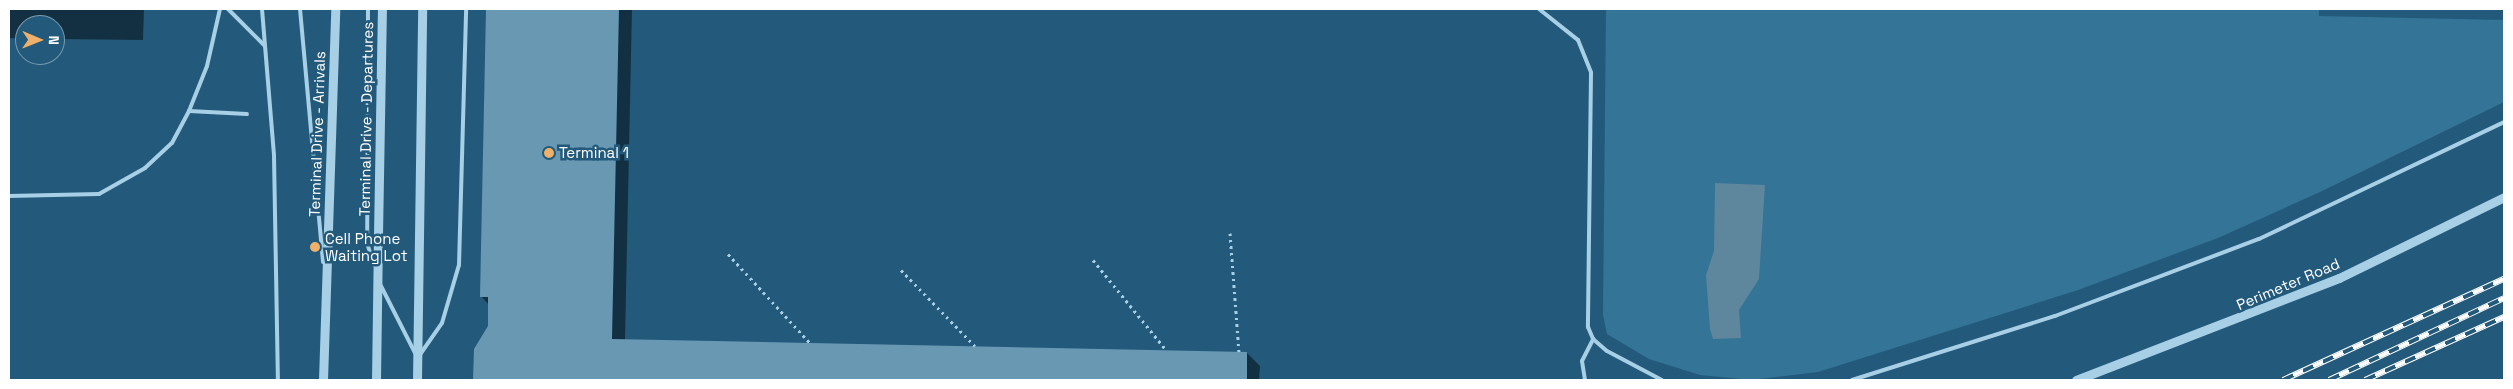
<!DOCTYPE html>
<html>
<head>
<meta charset="utf-8">
<style>
	body { margin:0 }
	#map { position:relative; width:2513px; height:389px; overflow:hidden; background:#235a7b; font-family:"Space Grotesk",sans-serif }
	div>[style] { position:absolute }
	[style*='--x'] { left:calc(var(--x)*1px); top:calc(var(--y)*1px); width:calc(var(--w)*1px); rotate:calc(var(--a)*1deg) }
	.green>* { inset:0; background:#347497 }
	.water>* { inset:0; background:#5e869d }
	.shadow>* { inset:0; background:#0007 }
	.building>* { inset:0; background:#6998b3 }
	.path>* { height:3px; margin-top:-1.5px; transform-origin:0; background:repeating-linear-gradient(90deg,#a7cfe5 0 2.5px,transparent 0 6.5px) }
	.service>* { height:4px; margin:-2px; padding:0 2px; transform-origin:2px; border-radius:2px; background:#a7cfe5 }
	.tertiary>* { height:9px; margin:-4.5px; padding:0 4.5px; transform-origin:4.5px; border-radius:4.5px; background:#a7cfe5 }
	.rail>* { height:5.5px; margin-top:-2.75px; transform-origin:0; background:repeating-linear-gradient(90deg,#235a7b 0 11px,#fff 0 22px); box-sizing:border-box; border-block:1px solid #fff }
	.tertiary-bridge>* { height:9px; margin:-4.5px; padding:0 4.5px; transform-origin:4.5px; border-radius:4.5px; background:#a7cfe5 }
	.dots>* { width:14px; height:14px; translate:-50% -50%; box-sizing:border-box; border:2px solid #235a7b; border-radius:50% }
	span { translate:-50% -50%; white-space:nowrap; text-align:center; line-height:1.15; -webkit-text-stroke:5px #235a7b; paint-order:stroke }
	.street-label { font-size:15px; color:#fff }
	.poi-label { font-size:15px; color:#fff }
	.left { translate:0 -50%; text-align:left }
	.frame { position:absolute; inset:0; border:10px solid #fff; pointer-events:none }
	.north { position:absolute; left:15px; top:15px; width:50px; height:50px; box-sizing:border-box; background:#235a7b; border:1px solid #7b9cb0; border-radius:50%; rotate:91deg; font-size:14px; font-weight:700; line-height:20px; text-align:center; color:#fff }
	.north::after { content:''; display:block; margin:auto; width:18px; height:22px; background:#efb06a; clip-path:polygon(50% 0,100% 100%,50% 72%,0 100%) }
</style>
</head>
<body>
<div id="map">
	<div class="green">
		<i style="clip-path:polygon(1606px 9px,2319px 9px,2319px 16px,2504px 20px,2504px 102px,2320px 192px,2218px 238px,2078px 290px,1818px 372px,1752px 380px,1700px 375px,1649px 359px,1607px 334px,1603px 315px)"></i>
	</div>
	<div class="water">
		<i style="clip-path:polygon(1715px 183px,1765px 185px,1759px 279px,1739px 310px,1741px 338px,1713px 339px,1710px 329px,1706px 275px,1714px 251px)"></i>
	</div>
	<div class="shadow">
		<i style="clip-path:polygon(9px 9px,144px 9px,143px 40px,55px 39px,55px 25px,25px 25px,25px 39px,9px 38px)"></i>
		<i style="clip-path:polygon(487px 9px,632px 9px,625px 340px,1247px 353px,1260px 366px,1259px 380px,475px 380px,489px 327px,489px 305px,481px 296px)"></i>
	</div>
	<div class="building">
		<i style="clip-path:polygon(486px 9px,619px 9px,612px 339px,1247px 352px,1247px 380px,473px 380px,474px 349px,488px 326px,488px 297px,480px 297px)"></i>
	</div>
	<div class="path">
		<i style="--x:1230;--y:233;--w:119;--a:85.7"></i>
		<i style="--x:728;--y:254;--w:121;--a:47.3"></i>
		<i style="--x:1093;--y:260;--w:117;--a:50.9"></i>
		<i style="--x:901;--y:270;--w:106;--a:45.8"></i>
	</div>
	<div class="service">
		<i style="--x:228;--y:9;--w:52;--a:45"></i>
		<i style="--x:262;--y:9;--w:147;--a:85.3"></i>
		<i style="--x:274;--y:156;--w:224;--a:89"></i>
		<i style="--x:300;--y:9;--w:254;--a:84.8"></i>
		<i style="--x:368;--y:9;--w:234;--a:90.2"></i>
		<i style="--x:367;--y:243;--w:23;--a:72"></i>
		<i style="--x:1539;--y:9;--w:50;--a:38.5"></i>
		<i style="--x:1578;--y:40;--w:35;--a:68"></i>
		<i style="--x:1591;--y:73;--w:254;--a:90.7"></i>
		<i style="--x:1588;--y:327;--w:13;--a:67"></i>
		<i style="--x:1593;--y:339;--w:18;--a:41"></i>
		<i style="--x:1607;--y:351;--w:62;--a:27.8"></i>
		<i style="--x:189;--y:111;--w:58;--a:3"></i>
		<i style="--x:9;--y:196;--w:90;--a:-1.3"></i>
		<i style="--x:99;--y:194;--w:53;--a:-29.5"></i>
		<i style="--x:145;--y:168;--w:37;--a:-43"></i>
		<i style="--x:172;--y:143;--w:36;--a:-62"></i>
		<i style="--x:189;--y:111;--w:48;--a:-68.2"></i>
		<i style="--x:207;--y:66;--w:58;--a:-77.2"></i>
		<i style="--x:380;--y:284;--w:77;--a:63.1"></i>
		<i style="--x:419;--y:356;--w:40;--a:-55.1"></i>
		<i style="--x:442;--y:323;--w:60;--a:-73.7"></i>
		<i style="--x:459;--y:265;--w:256;--a:-88.4"></i>
		<i style="--x:1585;--y:380;--w:19;--a:-99"></i>
		<i style="--x:1582;--y:361;--w:25;--a:-63"></i>
		<i style="--x:1852;--y:380;--w:213;--a:-17.5"></i>
		<i style="--x:2055;--y:316;--w:218;--a:-20.7"></i>
		<i style="--x:2259;--y:239;--w:272;--a:-25.5"></i>
	</div>
	<div class="tertiary">
		<i style="--x:378;--y:235;--w:226;--a:-89"></i>
		<i style="--x:323;--y:380;--w:371;--a:-88.1"></i>
		<i style="--x:417;--y:380;--w:371;--a:-89.2"></i>
		<i style="--x:2076;--y:380;--w:282;--a:-21.2"></i>
		<i style="--x:2339;--y:278;--w:184;--a:-26.1"></i>
	</div>
	<div class="rail">
		<i style="--x:2283;--y:380;--w:243;--a:-24.6"></i>
		<i style="--x:2329;--y:380;--w:193;--a:-25.1"></i>
		<i style="--x:2365;--y:380;--w:153;--a:-24.4"></i>
	</div>
	<div class="tertiary-bridge">
		<i style="--x:376;--y:380;--w:145;--a:-89.2"></i>
	</div>
	<div class="dots">
		<i style="left:549px;top:153px;background:#efb06a"></i>
		<i style="left:315px;top:247px;background:#efb06a"></i>
	</div>
	<div class="street-label">
		<span style="left:366px;top:119px;rotate:-89deg">Terminal Drive - Departures</span>
		<span style="left:317px;top:134px;rotate:-88deg">Terminal Drive - Arrivals</span>
		<span style="left:2288px;top:284px;rotate:-23deg">Perimeter Road</span>
	</div>
	<div class="poi-label">
		<span class="left" style="left:559px;top:153px">Terminal 1</span>
		<span class="left" style="left:325px;top:247px">Cell Phone<br>Waiting Lot</span>
	</div>
	<div class="frame"></div>
	<div class="north">N</div>
</div>
</body>
</html>
